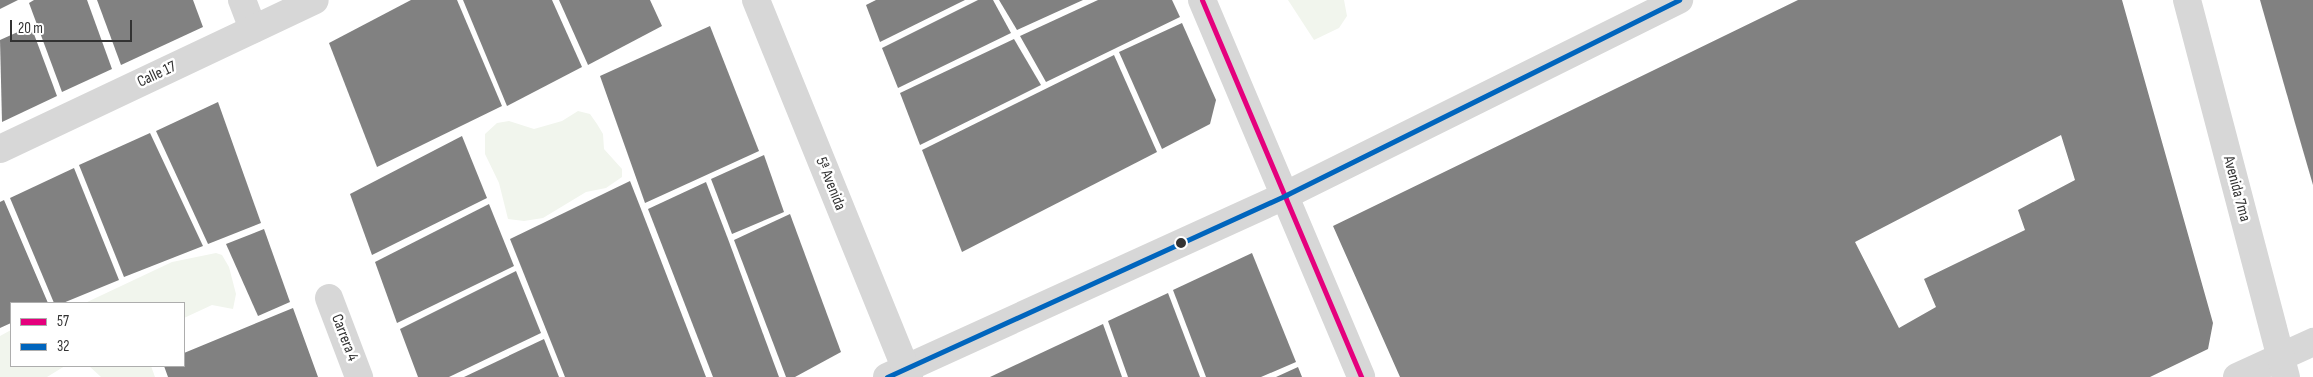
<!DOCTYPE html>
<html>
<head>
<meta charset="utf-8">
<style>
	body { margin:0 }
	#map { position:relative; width:2313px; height:377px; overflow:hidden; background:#fff; font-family:"Sofia Sans Condensed",sans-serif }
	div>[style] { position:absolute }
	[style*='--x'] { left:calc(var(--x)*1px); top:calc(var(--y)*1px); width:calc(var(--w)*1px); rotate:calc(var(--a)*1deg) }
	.green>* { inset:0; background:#f1f5ed }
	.building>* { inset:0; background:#818181 }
	.minor>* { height:28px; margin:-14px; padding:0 14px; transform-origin:14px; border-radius:14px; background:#d7d7d7 }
	.tertiary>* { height:28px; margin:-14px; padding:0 14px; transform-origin:14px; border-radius:14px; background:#d7d7d7 }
	.bus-1>* { height:5px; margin:-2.5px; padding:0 2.5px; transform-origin:2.5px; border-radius:2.5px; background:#e5007d }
	.bus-2>* { height:5px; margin:-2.5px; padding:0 2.5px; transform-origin:2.5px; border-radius:2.5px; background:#0065bd }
	.dots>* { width:14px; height:14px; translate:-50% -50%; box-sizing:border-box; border:2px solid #fff; border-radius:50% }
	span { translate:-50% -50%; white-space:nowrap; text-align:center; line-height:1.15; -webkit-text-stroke:5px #fff; paint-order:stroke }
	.street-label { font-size:16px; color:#333 }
	.legend { position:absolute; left:10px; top:302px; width:175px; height:65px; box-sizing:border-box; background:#fff; border:1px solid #adadad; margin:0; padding:6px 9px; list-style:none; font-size:15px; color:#333 }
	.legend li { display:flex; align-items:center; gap:10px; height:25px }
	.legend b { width:25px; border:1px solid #adadad }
	.scale { position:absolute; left:10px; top:20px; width:122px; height:22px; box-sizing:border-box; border:2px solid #333; border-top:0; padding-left:6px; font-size:15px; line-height:18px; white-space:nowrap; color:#333; -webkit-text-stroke:4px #fff; paint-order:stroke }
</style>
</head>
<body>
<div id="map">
	<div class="green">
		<i style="clip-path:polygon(1288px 0,1344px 0,1347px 16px,1339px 28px,1314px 40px)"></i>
		<i style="clip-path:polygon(578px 111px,590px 114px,597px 124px,603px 134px,604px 149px,622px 169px,622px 177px,606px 188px,586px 192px,543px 218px,524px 221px,508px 219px,499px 183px,485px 154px,485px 134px,497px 123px,509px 121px,534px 129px,562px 121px)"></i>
		<i style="clip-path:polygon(216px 253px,222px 255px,229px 267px,236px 294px,233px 309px,212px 305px,184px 318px,184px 303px,85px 303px,172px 262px)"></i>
		<i style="clip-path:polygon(11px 330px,11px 366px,65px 366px,47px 377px,0 377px,0 336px)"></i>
		<i style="clip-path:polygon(89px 366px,151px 366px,155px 377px,101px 377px)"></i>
	</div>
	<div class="building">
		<i style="clip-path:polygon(0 0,18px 0,0 9px)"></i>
		<i style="clip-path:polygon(34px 0,87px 0,112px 69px,62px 92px,29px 3px)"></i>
		<i style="clip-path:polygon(97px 0,193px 0,203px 27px,121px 65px)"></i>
		<i style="clip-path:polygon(411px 0,457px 0,502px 106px,377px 167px,329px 43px)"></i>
		<i style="clip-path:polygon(463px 0,552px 0,582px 67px,507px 106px)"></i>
		<i style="clip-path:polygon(559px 0,650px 0,662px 26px,588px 65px)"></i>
		<i style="clip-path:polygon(876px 0,965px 0,880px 42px,866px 5px)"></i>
		<i style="clip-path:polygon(978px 0,993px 0,1011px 33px,898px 88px,882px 48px)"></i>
		<i style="clip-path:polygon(999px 0,1083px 0,1017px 30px)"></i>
		<i style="clip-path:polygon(1098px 0,1172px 0,1180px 17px,1046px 82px,1020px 36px)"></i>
		<i style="clip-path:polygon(evenodd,1798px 0,2122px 0,2213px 323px,2208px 349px,2150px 377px,1400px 377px,1333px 226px,1798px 0,2061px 135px,2075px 180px,2018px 210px,2025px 230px,1924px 279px,1936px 307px,1899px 328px,1855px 242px,2061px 135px)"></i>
		<i style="clip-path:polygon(2260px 0,2313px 0,2313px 185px,2295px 123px)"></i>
		<i style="clip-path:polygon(1182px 23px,1216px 100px,1210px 124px,1162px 149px,1119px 52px)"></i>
		<i style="clip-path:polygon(31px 26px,57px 96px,2px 122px,0 40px)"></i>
		<i style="clip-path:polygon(710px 26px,759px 151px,645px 203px,600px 76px)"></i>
		<i style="clip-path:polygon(1014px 39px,1041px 85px,920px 145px,900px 93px)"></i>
		<i style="clip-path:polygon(1114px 55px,1157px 152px,962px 252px,922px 150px)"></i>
		<i style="clip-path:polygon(218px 102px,261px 223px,208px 244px,156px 131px)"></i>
		<i style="clip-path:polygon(150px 133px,203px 246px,124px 277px,79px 165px)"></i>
		<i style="clip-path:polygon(462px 136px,487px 198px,372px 255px,350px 194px)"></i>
		<i style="clip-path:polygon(764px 155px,784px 212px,732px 234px,711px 179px)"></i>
		<i style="clip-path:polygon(74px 168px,119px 280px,63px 303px,54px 303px,10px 198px)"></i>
		<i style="clip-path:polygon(630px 181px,641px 209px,706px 377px,565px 377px,510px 239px)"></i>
		<i style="clip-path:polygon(706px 182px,728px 239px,779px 377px,713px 377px,648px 209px)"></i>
		<i style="clip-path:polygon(4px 200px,48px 303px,11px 303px,11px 323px,0 328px,0 202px)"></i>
		<i style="clip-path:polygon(489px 204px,514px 266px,397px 323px,375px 262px)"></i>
		<i style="clip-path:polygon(790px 214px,841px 352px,795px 377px,786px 377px,734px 240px)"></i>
		<i style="clip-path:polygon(264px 229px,290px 302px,258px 316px,226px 244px)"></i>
		<i style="clip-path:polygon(1252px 253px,1296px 362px,1261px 377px,1206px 377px,1173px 290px)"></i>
		<i style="clip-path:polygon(516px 271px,541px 333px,449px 377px,418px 377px,400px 329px)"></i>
		<i style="clip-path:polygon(1168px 293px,1200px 377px,1128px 377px,1108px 321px)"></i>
		<i style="clip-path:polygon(293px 308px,318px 377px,168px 377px,164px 366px,184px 366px,184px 353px)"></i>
		<i style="clip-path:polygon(1103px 324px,1122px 377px,990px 377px)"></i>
		<i style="clip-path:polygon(544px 339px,559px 377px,464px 377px)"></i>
		<i style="clip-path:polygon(1298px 367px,1302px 377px,1276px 377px)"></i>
	</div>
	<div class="minor">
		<i style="--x:242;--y:0;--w:31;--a:69"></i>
		<i style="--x:1202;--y:0;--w:409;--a:67.1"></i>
		<i style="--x:0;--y:149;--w:348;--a:-25.3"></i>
		<i style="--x:329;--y:298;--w:85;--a:69.2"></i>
		<i style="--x:887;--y:377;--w:439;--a:-24.5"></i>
		<i style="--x:1286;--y:195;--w:439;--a:-26.4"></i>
		<i style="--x:2237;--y:377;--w:84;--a:-24.7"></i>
	</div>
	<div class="tertiary">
		<i style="--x:756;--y:0;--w:407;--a:67.9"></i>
		<i style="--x:2187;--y:0;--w:390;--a:75.3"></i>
	</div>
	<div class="bus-1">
		<i style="--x:1202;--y:0;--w:409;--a:67.1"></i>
	</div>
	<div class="bus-2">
		<i style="--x:887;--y:377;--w:439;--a:-24.5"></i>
		<i style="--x:1286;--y:195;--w:439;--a:-26.4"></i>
	</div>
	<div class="dots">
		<i style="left:1181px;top:243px;background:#333"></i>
	</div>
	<div class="street-label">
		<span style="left:157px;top:75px;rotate:-25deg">Calle 17</span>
		<span style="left:830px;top:184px;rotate:68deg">5ª Avenida</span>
		<span style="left:2236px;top:189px;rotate:75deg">Avenida 7ma</span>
		<span style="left:344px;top:338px;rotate:69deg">Carrera 4</span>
	</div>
	<ul class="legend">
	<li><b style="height:6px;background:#e5007d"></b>57</li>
	<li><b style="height:6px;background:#0065bd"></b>32</li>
	</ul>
	<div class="scale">20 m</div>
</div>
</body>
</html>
